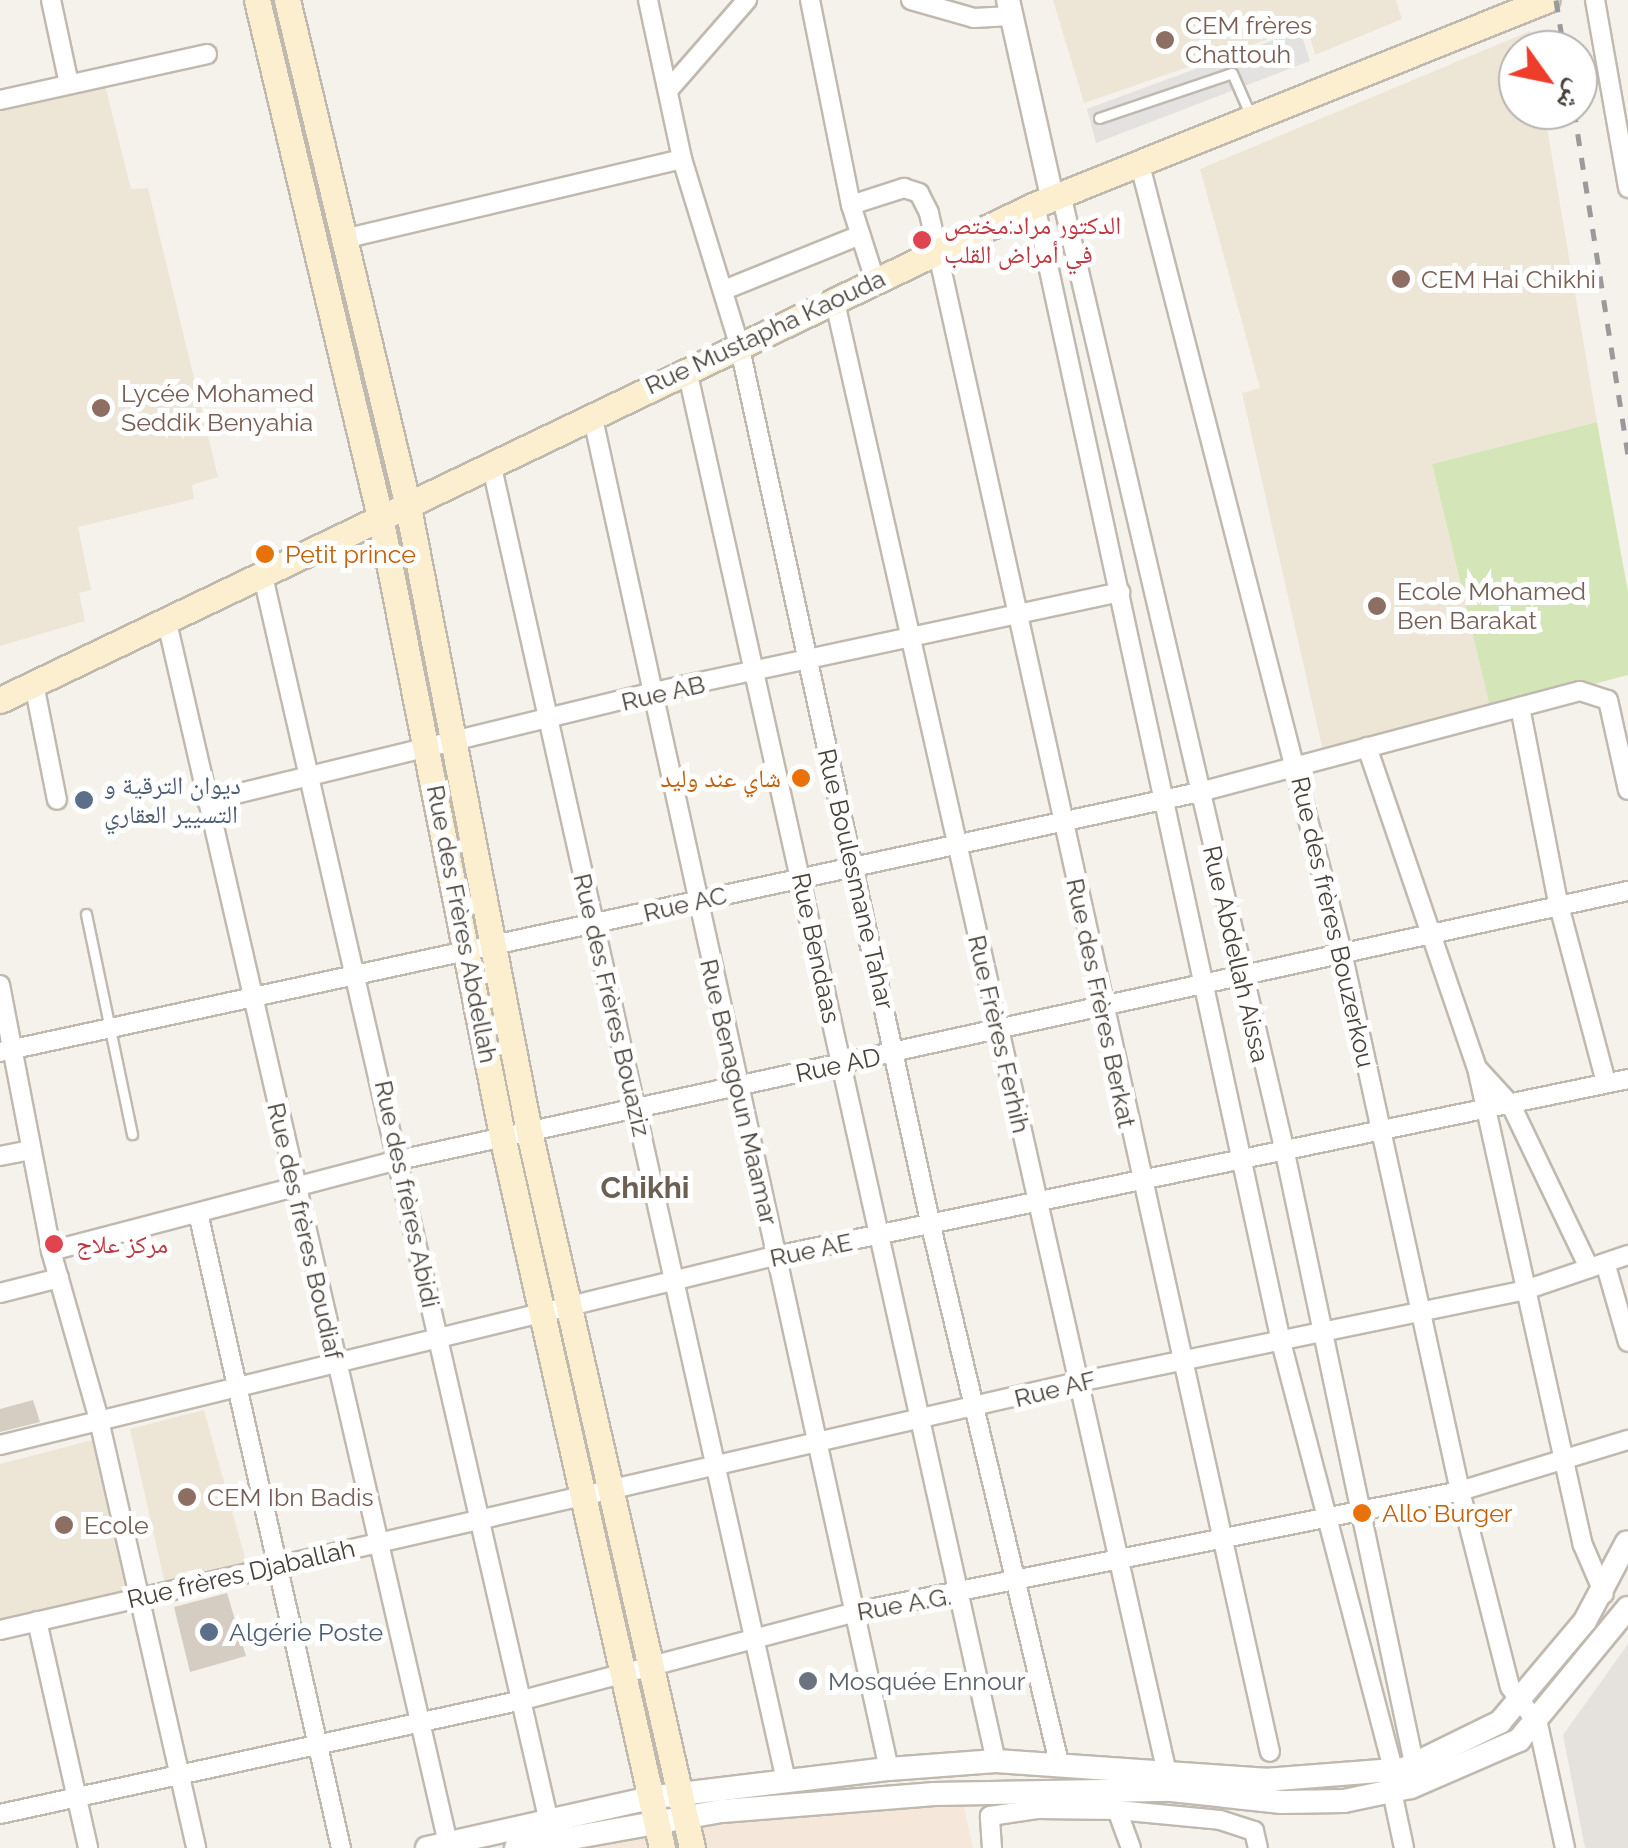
<!DOCTYPE html>
<html>
<head>
<meta charset="utf-8">
<style>
	body { margin:0 }
	#map { position:relative; width:1628px; height:1848px; overflow:hidden; background:#f5f2ec; font-family:Raleway,"Noto Naskh Arabic",sans-serif }
	div>[style] { position:absolute }
	[style*='--x'] { left:calc(var(--x)*1px); top:calc(var(--y)*1px); width:calc(var(--w)*1px); rotate:calc(var(--a)*1deg) }
	.commercial>* { inset:0; background:#f5e8da }
	.industrial>* { inset:0; background:#e5e1dd }
	.education>* { inset:0; background:#ede6d7 }
	.green>* { inset:0; background:#d4e6b8 }
	.parking>* { inset:0; background:#e4e2e0 }
	.building>* { inset:0; background:#d6cdc2 }
	.roads { filter:drop-shadow(2px 0 #c0b9af) drop-shadow(-2px 0 #c0b9af) drop-shadow(0 2px #c0b9af) drop-shadow(0 -2px #c0b9af) }
	.service>* { height:9px; margin:-4.5px; padding:0 4.5px; transform-origin:4.5px; border-radius:4.5px; background:#fff }
	.minor>* { height:18px; margin:-9px; padding:0 9px; transform-origin:9px; border-radius:9px; background:#fff }
	.tertiary>* { height:22px; margin:-11px; padding:0 11px; transform-origin:11px; border-radius:11px; background:#fff }
	.secondary>* { height:25px; margin:-12.5px; padding:0 12.5px; transform-origin:12.5px; border-radius:12.5px; background:#fcefd0 }
	.rail>* { height:5px; margin-top:-2.5px; transform-origin:0; background:repeating-linear-gradient(90deg,#9a9a9a 0 12px,transparent 0 24px) }
	.dots>* { width:28px; height:28px; translate:-50% -50%; box-sizing:border-box; border:5px solid #fff; border-radius:50% }
	span { translate:-50% -50%; white-space:nowrap; text-align:center; line-height:1.15; -webkit-text-stroke:10px #fff; paint-order:stroke }
	.education-label { font-size:25px; color:#785e54 }
	.left { translate:0 -50%; text-align:left }
	.health-label { font-size:25px; color:#be3a42 }
	.street-label { font-size:25px; color:#49423a }
	.food-label { font-size:25px; color:#c56008 }
	.right { translate:-100% -50%; text-align:right }
	.service-label { font-size:25px; color:#4e5e75 }
	.worship-label { font-size:25px; color:#5b616d }
	.quarter-label { font-size:30px; color:#6c6052; font-weight:700 }
	.north { position:absolute; left:1498px; top:30px; width:100px; height:100px; box-sizing:border-box; background:#fff; border:2px solid #b6b3b0; border-radius:50%; rotate:123deg; font-size:28px; font-weight:700; line-height:40px; text-align:center; color:#49423a }
	.north::after { content:''; display:block; margin:auto; width:35px; height:45px; background:#ee3d2b; clip-path:polygon(50% 0,100% 100%,50% 72%,0 100%) }
</style>
</head>
<body>
<div id="map">
	<div class="commercial">
		<i style="clip-path:polygon(963px 1803px,973px 1848px,568px 1848px,632px 1831px)"></i>
	</div>
	<div class="industrial">
		<i style="clip-path:polygon(1628px 1644px,1628px 1848px,1585px 1848px,1563px 1735px)"></i>
	</div>
	<div class="education">
		<i style="clip-path:polygon(1053px 0,1396px 0,1402px 19px,1315px 55px,1307px 26px,1084px 103px)"></i>
		<i style="clip-path:polygon(1530px 31px,1534px 50px,1518px 50px,1518px 110px,1544px 110px,1597px 422px,1432px 464px,1491px 711px,1323px 751px,1242px 393px,1260px 388px,1200px 169px)"></i>
		<i style="clip-path:polygon(105px 85px,131px 189px,148px 188px,218px 477px,192px 485px,194px 499px,78px 527px,91px 590px,79px 593px,85px 621px,0 646px,0 110px)"></i>
		<i style="clip-path:polygon(204px 1410px,247px 1565px,165px 1584px,130px 1429px)"></i>
		<i style="clip-path:polygon(108px 1436px,143px 1587px,0 1621px,0 1464px)"></i>
	</div>
	<div class="green">
		<i style="clip-path:polygon(1597px 422px,1628px 592px,1628px 675px,1491px 711px,1432px 464px)"></i>
	</div>
	<div class="parking">
		<i style="clip-path:polygon(1300px 30px,1310px 61px,1096px 143px,1087px 109px)"></i>
	</div>
	<div class="building">
		<i style="clip-path:polygon(33px 1400px,40px 1422px,0 1432px,0 1409px)"></i>
		<i style="clip-path:polygon(227px 1593px,246px 1656px,190px 1672px,174px 1607px)"></i>
	</div>
	<div class="roads">
		<div class="service">
			<i style="--x:1099;--y:118;--w:140;--a:-18.7"></i>
			<i style="--x:1232;--y:73;--w:45;--a:66.3"></i>
			<i style="--x:86;--y:914;--w:225;--a:78.2"></i>
		</div>
		<div class="minor">
			<i style="--x:51;--y:0;--w:86;--a:77.9"></i>
			<i style="--x:648;--y:0;--w:163;--a:77.9"></i>
			<i style="--x:682;--y:159;--w:194;--a:72.9"></i>
			<i style="--x:739;--y:344;--w:903;--a:77.72"></i>
			<i style="--x:931;--y:1226;--w:552;--a:76.59"></i>
			<i style="--x:810;--y:0;--w:209;--a:78.7"></i>
			<i style="--x:851;--y:205;--w:79;--a:72.3"></i>
			<i style="--x:911;--y:0;--w:66;--a:15.9"></i>
			<i style="--x:974;--y:18;--w:37;--a:-3"></i>
			<i style="--x:1595;--y:0;--w:191;--a:80"></i>
			<i style="--x:671;--y:87;--w:116;--a:-48.9"></i>
			<i style="--x:0;--y:100;--w:212;--a:-12.5"></i>
			<i style="--x:1139;--y:161;--w:817;--a:75.61"></i>
			<i style="--x:1342;--y:952;--w:552;--a:77.65"></i>
			<i style="--x:1460;--y:1491;--w:202;--a:75.7"></i>
			<i style="--x:1510;--y:1687;--w:46;--a:52.9"></i>
			<i style="--x:1538;--y:1724;--w:127;--a:77.7"></i>
			<i style="--x:1061;--y:194;--w:980;--a:76.84"></i>
			<i style="--x:1284;--y:1148;--w:639;--a:78.07"></i>
			<i style="--x:851;--y:205;--w:56;--a:-17.8"></i>
			<i style="--x:904;--y:188;--w:16;--a:18"></i>
			<i style="--x:919;--y:193;--w:22;--a:63"></i>
			<i style="--x:929;--y:213;--w:1576;--a:77.51"></i>
			<i style="--x:1035;--y:205;--w:1163;--a:77.79"></i>
			<i style="--x:1281;--y:1342;--w:451;--a:75.3"></i>
			<i style="--x:348;--y:238;--w:343;--a:-13.3"></i>
			<i style="--x:724;--y:290;--w:147;--a:-22"></i>
			<i style="--x:834;--y:298;--w:1508;--a:77.28"></i>
			<i style="--x:687;--y:370;--w:1425;--a:77.48"></i>
			<i style="--x:592;--y:414;--w:1387;--a:77.64"></i>
			<i style="--x:491;--y:463;--w:1351;--a:77.38"></i>
			<i style="--x:262;--y:572;--w:1278;--a:77.07"></i>
			<i style="--x:166;--y:618;--w:1257;--a:77.04"></i>
			<i style="--x:34;--y:684;--w:118;--a:78.8"></i>
			<i style="--x:1520;--y:707;--w:199;--a:79"></i>
			<i style="--x:1558;--y:902;--w:187;--a:75.1"></i>
			<i style="--x:1367;--y:747;--w:339;--a:71.1"></i>
			<i style="--x:1477;--y:1068;--w:489;--a:77.5"></i>
			<i style="--x:1583;--y:1545;--w:53;--a:66.8"></i>
			<i style="--x:207;--y:801;--w:460;--a:-13.7"></i>
			<i style="--x:654;--y:692;--w:477;--a:-12.1"></i>
			<i style="--x:0;--y:985;--w:271;--a:79.1"></i>
			<i style="--x:51;--y:1251;--w:176;--a:74.1"></i>
			<i style="--x:99;--y:1420;--w:439;--a:77.2"></i>
			<i style="--x:0;--y:1052;--w:1228;--a:-12.23"></i>
			<i style="--x:1200;--y:792;--w:393;--a:-14.9"></i>
			<i style="--x:1580;--y:691;--w:29;--a:18"></i>
			<i style="--x:1608;--y:700;--w:92;--a:77.5"></i>
			<i style="--x:1478;--y:1069;--w:49;--a:47.5"></i>
			<i style="--x:1511;--y:1105;--w:181;--a:64.4"></i>
			<i style="--x:0;--y:1156;--w:32;--a:-11"></i>
			<i style="--x:199;--y:1217;--w:647;--a:77.32"></i>
			<i style="--x:51;--y:1251;--w:360;--a:-14.7"></i>
			<i style="--x:399;--y:1160;--w:1258;--a:-12.35"></i>
			<i style="--x:1606;--y:1266;--w:79;--a:73.9"></i>
			<i style="--x:0;--y:1293;--w:61;--a:-14.3"></i>
			<i style="--x:0;--y:1445;--w:798;--a:-13.71"></i>
			<i style="--x:775;--y:1256;--w:871;--a:-11.72"></i>
			<i style="--x:37;--y:1621;--w:233;--a:77.3"></i>
			<i style="--x:0;--y:1630;--w:1106;--a:-12.96"></i>
			<i style="--x:1078;--y:1382;--w:456;--a:-11.6"></i>
			<i style="--x:1525;--y:1290;--w:109;--a:-18.8"></i>
			<i style="--x:1390;--y:1782;--w:67;--a:78"></i>
			<i style="--x:1117;--y:1810;--w:103;--a:5.5"></i>
			<i style="--x:1220;--y:1820;--w:36;--a:18"></i>
			<i style="--x:1254;--y:1831;--w:17;--a:77"></i>
			<i style="--x:0;--y:1814;--w:535;--a:-12.3"></i>
			<i style="--x:523;--y:1700;--w:348;--a:-14.8"></i>
			<i style="--x:859;--y:1611;--w:613;--a:-11.29"></i>
			<i style="--x:1460;--y:1491;--w:176;--a:-16.9"></i>
			<i style="--x:992;--y:1848;--w:32;--a:-94"></i>
			<i style="--x:990;--y:1816;--w:49;--a:-8.3"></i>
			<i style="--x:1038;--y:1809;--w:79;--a:0.7"></i>
			<i style="--x:1117;--y:1810;--w:40;--a:69.8"></i>
		</div>
		<div class="tertiary">
			<i style="--x:1008;--y:0;--w:202;--a:77.4"></i>
			<i style="--x:427;--y:1848;--w:235;--a:-12.6"></i>
			<i style="--x:656;--y:1797;--w:235;--a:-6.9"></i>
			<i style="--x:889;--y:1769;--w:107;--a:-4.3"></i>
			<i style="--x:996;--y:1761;--w:270;--a:4"></i>
			<i style="--x:1265;--y:1780;--w:139;--a:-4.5"></i>
			<i style="--x:1404;--y:1769;--w:107;--a:-26.1"></i>
			<i style="--x:1500;--y:1722;--w:132;--a:-49.9"></i>
			<i style="--x:1585;--y:1621;--w:89;--a:-62"></i>
			<i style="--x:516;--y:1848;--w:209;--a:-10.2"></i>
			<i style="--x:722;--y:1811;--w:213;--a:-4.6"></i>
			<i style="--x:934;--y:1794;--w:237;--a:-1"></i>
			<i style="--x:1171;--y:1790;--w:111;--a:6.2"></i>
			<i style="--x:1281;--y:1802;--w:63;--a:-0.9"></i>
			<i style="--x:1344;--y:1801;--w:68;--a:-11.8"></i>
			<i style="--x:1411;--y:1787;--w:118;--a:-23.5"></i>
			<i style="--x:1519;--y:1740;--w:171;--a:-50.5"></i>
		</div>
		<div class="secondary">
			<i style="--x:257;--y:0;--w:531;--a:76.62"></i>
			<i style="--x:380;--y:517;--w:635;--a:78.83"></i>
			<i style="--x:503;--y:1140;--w:726;--a:77.34"></i>
			<i style="--x:287;--y:0;--w:516;--a:76.56"></i>
			<i style="--x:407;--y:502;--w:642;--a:79.04"></i>
			<i style="--x:529;--y:1132;--w:734;--a:77.17"></i>
			<i style="--x:0;--y:700;--w:1147;--a:-25.56"></i>
			<i style="--x:1035;--y:205;--w:551;--a:-21.86"></i>
		</div>
	</div>
	<div class="rail">
		<i style="--x:1556;--y:0;--w:51;--a:80.9"></i>
		<i style="--x:1574;--y:110;--w:349;--a:81.1"></i>
	</div>
	<div class="dots">
		<i style="left:1165px;top:40px;background:#8d6e63"></i>
		<i style="left:922px;top:240px;background:#e0444e"></i>
		<i style="left:1401px;top:279px;background:#8d6e63"></i>
		<i style="left:101px;top:408px;background:#8d6e63"></i>
		<i style="left:265px;top:554px;background:#e8710a"></i>
		<i style="left:1377px;top:606px;background:#8d6e63"></i>
		<i style="left:801px;top:778px;background:#e8710a"></i>
		<i style="left:84px;top:800px;background:#5c6f8a"></i>
		<i style="left:54px;top:1244px;background:#e0444e"></i>
		<i style="left:187px;top:1497px;background:#8d6e63"></i>
		<i style="left:1362px;top:1513px;background:#e8710a"></i>
		<i style="left:64px;top:1525px;background:#8d6e63"></i>
		<i style="left:209px;top:1632px;background:#5c6f8a"></i>
		<i style="left:808px;top:1681px;background:#6b7280"></i>
	</div>
	<div class="education-label">
		<span class="left" style="left:1185px;top:40px">CEM frères<br>Chattouh</span>
		<span class="left" style="left:1421px;top:279px">CEM Hai Chikhi</span>
		<span class="left" style="left:121px;top:408px">Lycée Mohamed<br>Seddik Benyahia</span>
		<span class="left" style="left:1397px;top:606px">Ecole Mohamed<br>Ben Barakat</span>
		<span class="left" style="left:207px;top:1497px">CEM Ibn Badis</span>
		<span class="left" style="left:84px;top:1525px">Ecole</span>
	</div>
	<div class="health-label">
		<span class="left" style="left:944px;top:240px">الدكتور مراد:مختص<br>في أمراض القلب</span>
		<span class="left" style="left:76px;top:1244px">مركز علاج</span>
	</div>
	<div class="street-label">
		<span style="left:765px;top:332px;rotate:-25deg">Rue Mustapha Kaouda</span>
		<span style="left:663px;top:693px;rotate:-13deg">Rue AB</span>
		<span style="left:856px;top:879px;rotate:77deg">Rue Boulesmane Tahar</span>
		<span style="left:685px;top:904px;rotate:-13deg">Rue AC</span>
		<span style="left:1333px;top:922px;rotate:77deg">Rue des frères Bouzerkou</span>
		<span style="left:462px;top:924px;rotate:79deg">Rue des Frères Abdellah</span>
		<span style="left:816px;top:948px;rotate:78deg">Rue Bendaas</span>
		<span style="left:1236px;top:954px;rotate:77deg">Rue Abdellah Aissa</span>
		<span style="left:1101px;top:1003px;rotate:78deg">Rue des Frères Berkat</span>
		<span style="left:612px;top:1005px;rotate:77deg">Rue des Frères Bouaziz</span>
		<span style="left:999px;top:1034px;rotate:77deg">Rue Frères Ferhih</span>
		<span style="left:838px;top:1065px;rotate:-12deg">Rue AD</span>
		<span style="left:739px;top:1092px;rotate:77deg">Rue Benagoun Maamar</span>
		<span style="left:407px;top:1194px;rotate:78deg">Rue des frères Abidi</span>
		<span style="left:305px;top:1231px;rotate:77deg">Rue des frères Boudiaf</span>
		<span style="left:811px;top:1250px;rotate:-12deg">Rue AE</span>
		<span style="left:1055px;top:1389px;rotate:-14deg">Rue AF</span>
		<span style="left:241px;top:1574px;rotate:-13deg">Rue frères Djaballah</span>
		<span style="left:904px;top:1604px;rotate:-10deg">Rue A.G.</span>
	</div>
	<div class="food-label">
		<span class="left" style="left:285px;top:554px">Petit prince</span>
		<span class="right" style="left:781px;top:778px">شاي عند وليد</span>
		<span class="left" style="left:1382px;top:1513px">Allo Burger</span>
	</div>
	<div class="service-label">
		<span class="left" style="left:104px;top:800px">ديوان الترقية و<br>التسيير العقاري</span>
		<span class="left" style="left:229px;top:1632px">Algérie Poste</span>
	</div>
	<div class="worship-label">
		<span class="left" style="left:828px;top:1681px">Mosquée Ennour</span>
	</div>
	<div class="quarter-label">
		<span style="left:645px;top:1188px">Chikhi</span>
	</div>
	<div class="north">ش</div>
</div>
</body>
</html>
